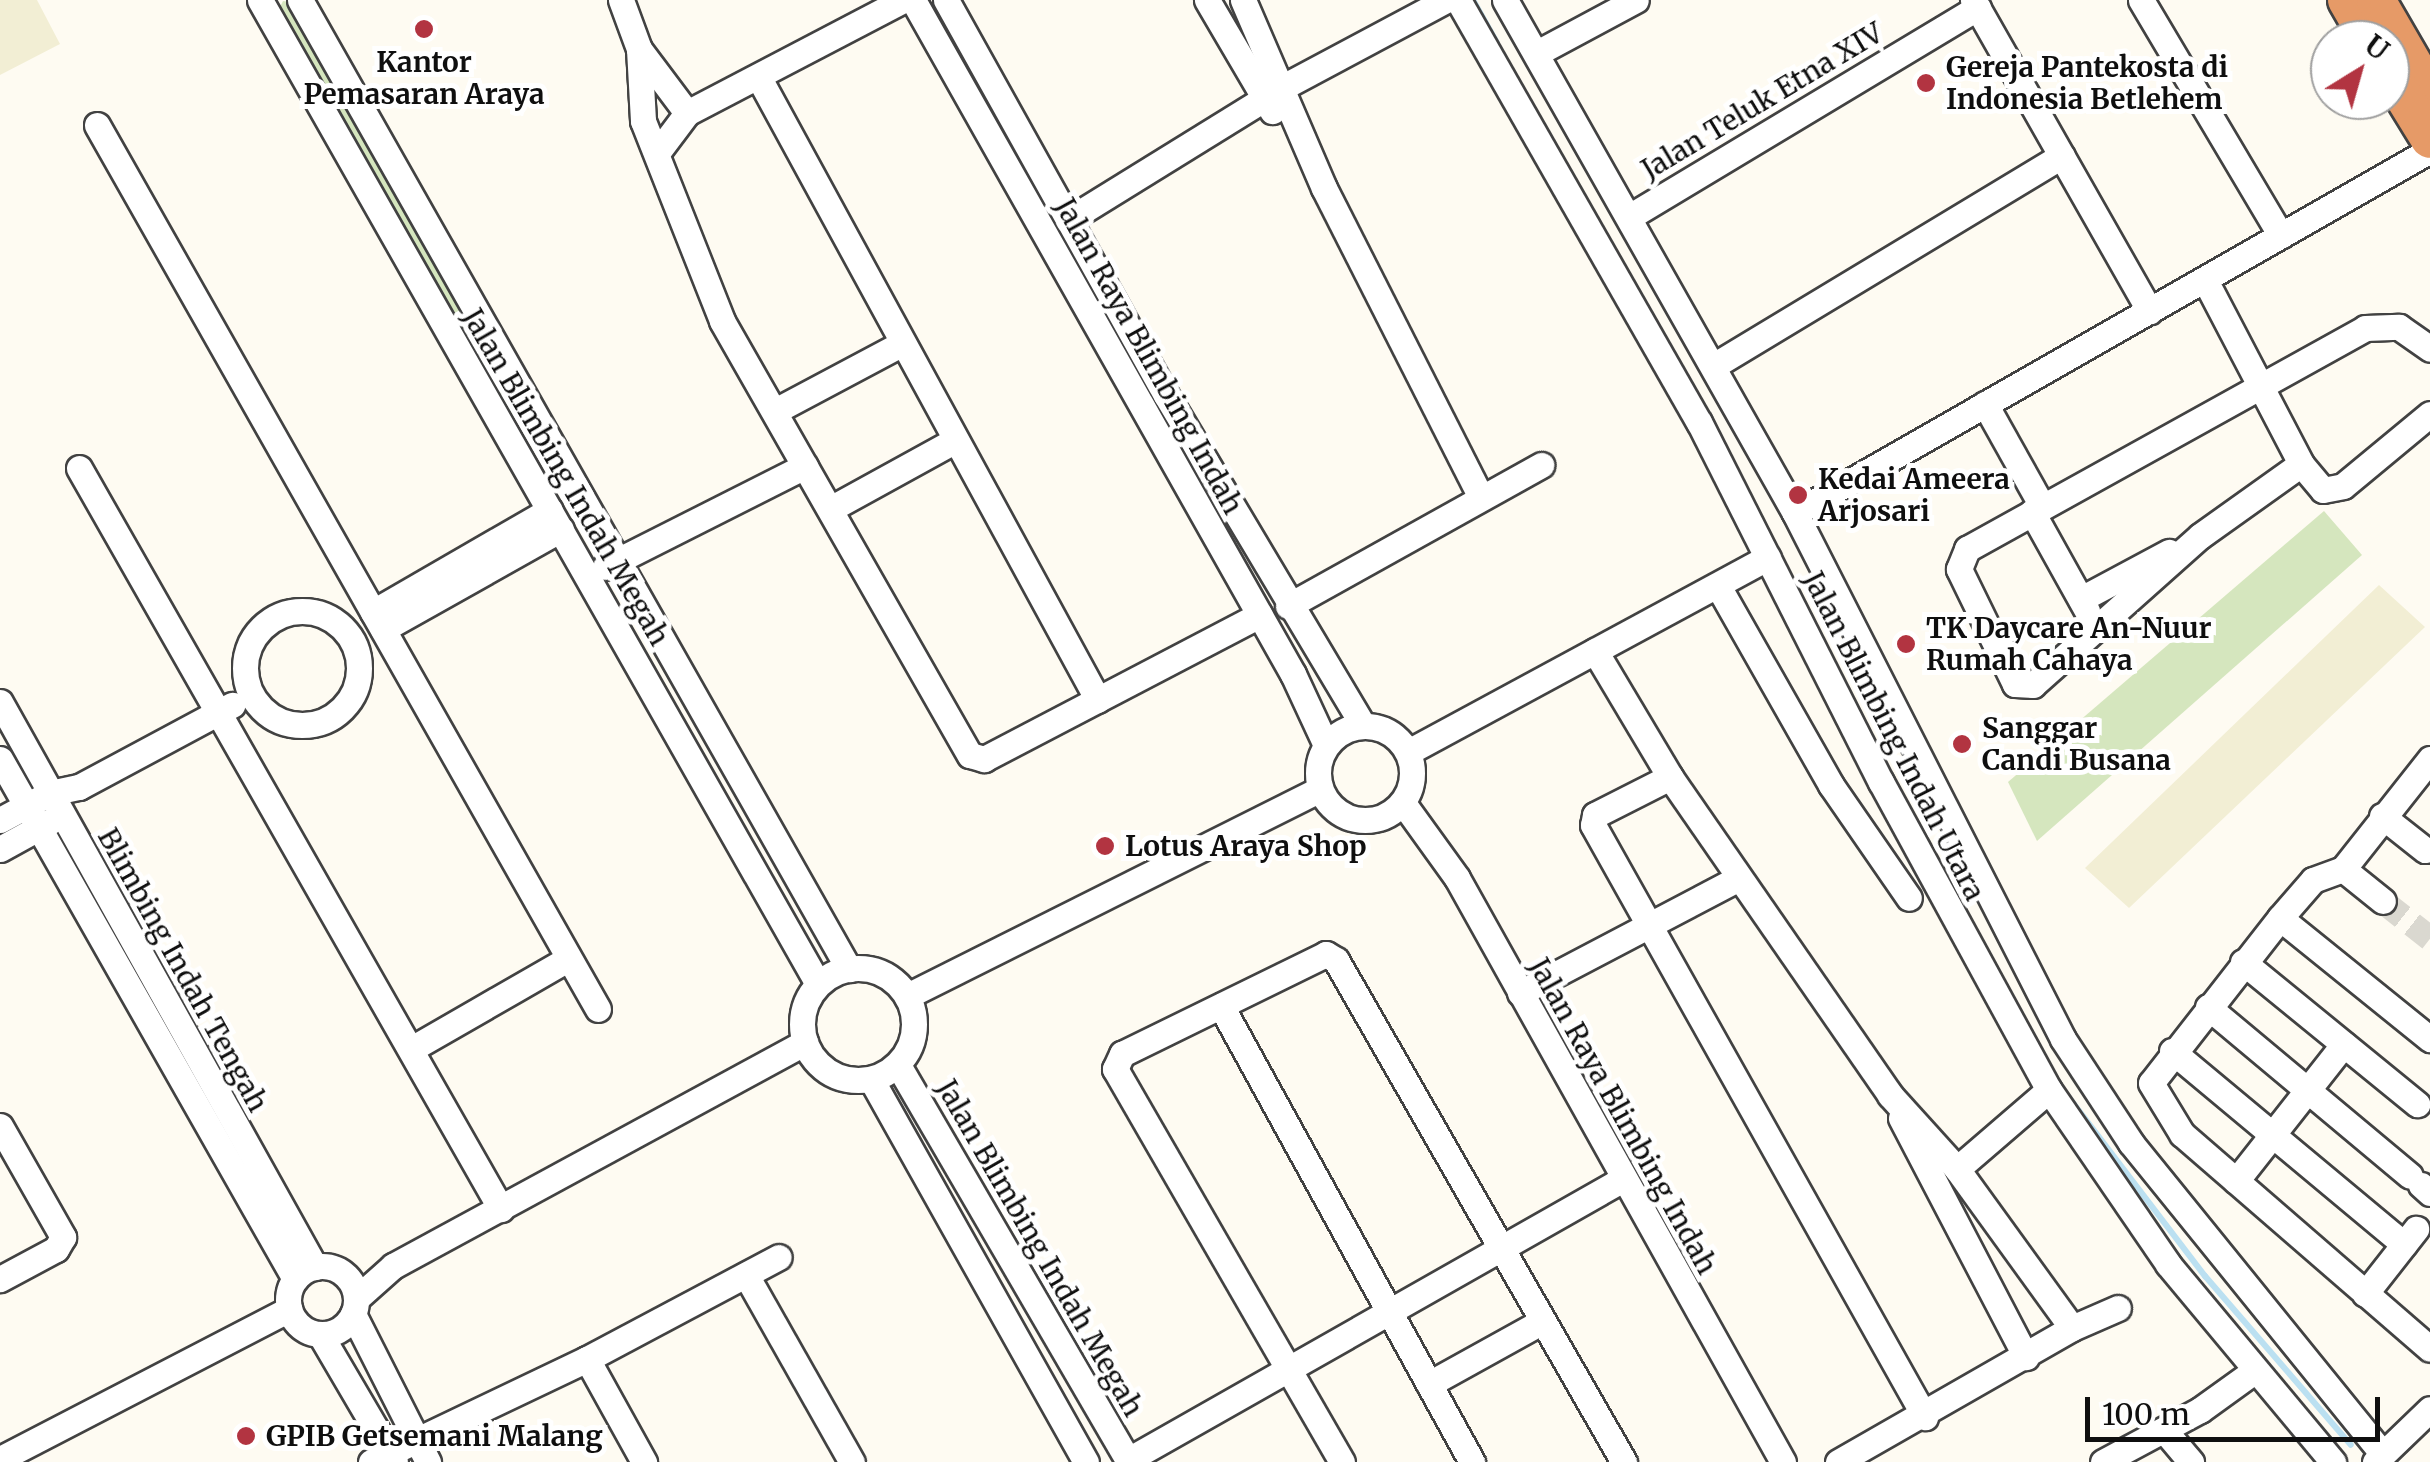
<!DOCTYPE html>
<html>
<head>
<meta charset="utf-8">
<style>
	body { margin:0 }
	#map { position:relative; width:2430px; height:1462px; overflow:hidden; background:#fefbf2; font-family:Merriweather,serif }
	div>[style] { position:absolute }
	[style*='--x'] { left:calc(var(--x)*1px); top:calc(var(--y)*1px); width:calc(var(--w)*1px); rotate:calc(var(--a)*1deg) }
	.farmland>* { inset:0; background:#f2eed4 }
	.green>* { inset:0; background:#d5e6be }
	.stream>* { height:6px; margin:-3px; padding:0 3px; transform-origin:3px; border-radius:3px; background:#bbe0f1 }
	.minor-tunnel>* { height:25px; margin-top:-12.5px; transform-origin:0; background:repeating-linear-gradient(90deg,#dad8d0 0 25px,transparent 0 37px) }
	.roads { filter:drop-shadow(2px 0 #424242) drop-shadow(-2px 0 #424242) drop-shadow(0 2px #424242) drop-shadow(0 -2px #424242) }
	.minor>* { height:25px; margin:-12.5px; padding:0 12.5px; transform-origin:12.5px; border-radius:12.5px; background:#fff }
	.minor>.ring { margin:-12.5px; padding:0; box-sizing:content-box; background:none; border:25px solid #fff; border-radius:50% }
	.highway>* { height:38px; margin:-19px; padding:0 19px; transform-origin:19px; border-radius:19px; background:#e69a67 }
	.dots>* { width:28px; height:28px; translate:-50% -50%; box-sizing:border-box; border:5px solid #fff; border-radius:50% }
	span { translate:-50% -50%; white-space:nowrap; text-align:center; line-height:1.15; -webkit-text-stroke:10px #fff; paint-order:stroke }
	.poi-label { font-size:28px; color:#0f0f0f; font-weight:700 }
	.left { translate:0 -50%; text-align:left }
	.street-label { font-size:28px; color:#0f0f0f }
	.north { position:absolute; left:2310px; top:20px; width:100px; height:100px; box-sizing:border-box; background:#fff; border:2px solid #9f9f9f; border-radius:50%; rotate:37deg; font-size:28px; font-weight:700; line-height:40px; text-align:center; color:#0f0f0f }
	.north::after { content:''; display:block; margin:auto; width:35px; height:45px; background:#b23441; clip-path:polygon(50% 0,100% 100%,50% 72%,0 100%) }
	.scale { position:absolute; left:2085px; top:1397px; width:295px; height:45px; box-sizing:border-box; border:5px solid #0f0f0f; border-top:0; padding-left:12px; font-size:30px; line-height:35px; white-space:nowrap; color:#0f0f0f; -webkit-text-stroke:8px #fff; paint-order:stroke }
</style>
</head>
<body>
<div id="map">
	<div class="farmland">
		<i style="clip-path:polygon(0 0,37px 0,60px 44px,0 75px)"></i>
		<i style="clip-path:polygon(2379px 585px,2425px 627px,2129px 908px,2085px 868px)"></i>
	</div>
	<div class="green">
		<i style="clip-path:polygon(283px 1px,290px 2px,519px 410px,515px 415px,508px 414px,279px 9px)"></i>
		<i style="clip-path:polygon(2324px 511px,2362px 555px,2037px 841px,2008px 782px)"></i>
	</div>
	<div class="stream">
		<i style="--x:1473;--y:0;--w:49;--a:60.8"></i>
		<i style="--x:2067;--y:1095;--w:228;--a:52.7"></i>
		<i style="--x:2205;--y:1276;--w:223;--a:49.2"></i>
	</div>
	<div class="minor-tunnel">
		<i style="--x:2383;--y:901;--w:60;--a:38.2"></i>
	</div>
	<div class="roads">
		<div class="minor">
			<i style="--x:260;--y:0;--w:1131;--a:60.44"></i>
			<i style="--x:300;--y:0;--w:1114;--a:60.47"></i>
			<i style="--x:621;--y:0;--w:52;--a:69.8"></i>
			<i style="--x:639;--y:49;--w:80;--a:53.1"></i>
			<i style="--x:913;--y:0;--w:774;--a:60.59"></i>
			<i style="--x:1293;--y:674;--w:78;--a:65.1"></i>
			<i style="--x:946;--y:0;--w:452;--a:60.9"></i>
			<i style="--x:1166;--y:395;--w:385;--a:59.2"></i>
			<i style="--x:1207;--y:0;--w:129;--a:59.6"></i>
			<i style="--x:1243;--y:0;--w:205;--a:66.7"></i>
			<i style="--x:1324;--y:188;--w:344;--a:63.1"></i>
			<i style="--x:1458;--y:0;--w:486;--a:60.3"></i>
			<i style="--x:1699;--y:422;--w:403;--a:63.2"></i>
			<i style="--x:1881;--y:782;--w:351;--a:61.4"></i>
			<i style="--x:2049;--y:1090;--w:211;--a:55.6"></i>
			<i style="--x:2168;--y:1264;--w:258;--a:50.2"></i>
			<i style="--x:1505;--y:0;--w:589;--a:60.52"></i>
			<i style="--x:1795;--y:513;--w:590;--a:63"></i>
			<i style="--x:2063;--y:1039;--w:124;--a:56.8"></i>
			<i style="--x:2131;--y:1143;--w:400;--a:51"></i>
			<i style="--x:1973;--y:0;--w:358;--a:60.4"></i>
			<i style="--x:2141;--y:0;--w:274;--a:59.3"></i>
			<i style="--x:639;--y:49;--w:72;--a:86.8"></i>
			<i style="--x:643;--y:121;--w:215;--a:68.4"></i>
			<i style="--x:722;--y:321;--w:500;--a:60.3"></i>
			<i style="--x:970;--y:755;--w:15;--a:16"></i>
			<i style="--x:984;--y:759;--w:311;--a:-27.6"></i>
			<i style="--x:1537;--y:53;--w:112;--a:-28.2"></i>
			<i style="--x:759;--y:78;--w:708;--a:61.41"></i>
			<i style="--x:97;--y:125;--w:1016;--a:60.46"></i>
			<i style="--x:657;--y:153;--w:50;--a:-53.1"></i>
			<i style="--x:687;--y:113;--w:244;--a:-27.6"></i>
			<i style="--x:1629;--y:217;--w:407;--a:-31"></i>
			<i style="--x:1068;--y:220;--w:253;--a:-31.7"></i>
			<i style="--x:1283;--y:87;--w:185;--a:-28.1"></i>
			<i style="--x:2205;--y:280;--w:208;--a:62.4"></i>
			<i style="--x:2301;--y:464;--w:34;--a:50"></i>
			<i style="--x:2323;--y:490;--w:20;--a:-11"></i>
			<i style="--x:2343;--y:486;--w:113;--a:-39.6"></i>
			<i style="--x:1715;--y:365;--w:405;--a:-31.1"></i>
			<i style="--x:1985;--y:404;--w:117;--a:60.8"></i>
			<i style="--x:775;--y:411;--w:140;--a:-28"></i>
			<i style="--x:2301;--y:464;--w:124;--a:144.5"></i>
			<i style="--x:2200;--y:536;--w:224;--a:138.3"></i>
			<i style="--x:2033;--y:685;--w:18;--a:-177"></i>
			<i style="--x:2015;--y:684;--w:128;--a:-116"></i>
			<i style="--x:1959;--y:569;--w:22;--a:-68"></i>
			<i style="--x:1967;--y:549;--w:455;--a:-29"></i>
			<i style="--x:2365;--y:328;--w:34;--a:-2"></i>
			<i style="--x:2399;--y:327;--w:38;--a:35"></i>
			<i style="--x:79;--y:468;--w:853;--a:60.34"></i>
			<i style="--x:832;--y:508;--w:139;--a:-28.8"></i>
			<i style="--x:2032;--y:512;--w:113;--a:60.9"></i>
			<i style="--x:1795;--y:513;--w:731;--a:-29.75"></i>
			<i style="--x:605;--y:567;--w:224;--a:-26.8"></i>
			<i style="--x:1718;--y:586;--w:229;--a:60.4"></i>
			<i style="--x:1831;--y:785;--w:137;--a:55.4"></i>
			<i style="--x:2081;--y:599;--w:100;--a:-28.1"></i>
			<i style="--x:1288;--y:606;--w:290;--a:-29.1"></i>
			<i class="ring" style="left:245px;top:611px;width:89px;height:89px"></i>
			<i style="--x:373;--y:612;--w:204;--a:-30"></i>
			<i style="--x:383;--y:629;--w:204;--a:-29.3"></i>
			<i style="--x:1595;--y:651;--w:147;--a:59.2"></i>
			<i style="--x:1670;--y:777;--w:387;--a:55.3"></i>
			<i style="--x:1890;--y:1095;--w:100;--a:47.8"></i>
			<i style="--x:1957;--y:1169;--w:196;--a:54.1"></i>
			<i style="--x:0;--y:702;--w:647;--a:60.86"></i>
			<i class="ring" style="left:1318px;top:726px;width:69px;height:69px"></i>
			<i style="--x:1408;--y:752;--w:409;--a:-28.4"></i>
			<i style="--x:0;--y:759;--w:598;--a:60.43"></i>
			<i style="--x:2430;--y:759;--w:140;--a:128.3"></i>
			<i style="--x:2343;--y:869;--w:32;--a:160"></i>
			<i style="--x:2313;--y:880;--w:50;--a:131"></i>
			<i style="--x:2280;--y:918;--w:209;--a:128"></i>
			<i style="--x:2151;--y:1083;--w:60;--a:58.7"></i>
			<i style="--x:2182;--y:1134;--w:328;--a:40.9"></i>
			<i style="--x:1670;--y:777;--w:84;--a:153.1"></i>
			<i style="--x:1595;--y:815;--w:10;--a:101"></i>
			<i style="--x:1593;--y:825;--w:679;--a:60.72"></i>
			<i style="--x:1403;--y:803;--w:92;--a:54.2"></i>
			<i style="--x:1457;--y:878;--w:669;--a:60.83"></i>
			<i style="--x:2382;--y:816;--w:55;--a:38.3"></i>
			<i style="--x:0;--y:820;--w:57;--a:-28.4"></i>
			<i style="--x:50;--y:793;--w:30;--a:-12"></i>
			<i style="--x:79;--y:787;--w:174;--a:-28.2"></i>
			<i style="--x:0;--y:849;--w:58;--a:-28.8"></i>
			<i style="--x:2343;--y:869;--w:51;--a:38.7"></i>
			<i style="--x:2280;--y:918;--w:193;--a:38.9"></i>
			<i style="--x:2243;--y:962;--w:225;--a:39.2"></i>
			<i class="ring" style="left:802px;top:968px;width:87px;height:87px"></i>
			<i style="--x:1520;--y:993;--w:247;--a:-27.7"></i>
			<i style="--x:907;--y:996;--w:462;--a:-26.6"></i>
			<i style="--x:1221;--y:1006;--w:521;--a:61.17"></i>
			<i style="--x:2208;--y:1007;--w:263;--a:39.9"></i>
			<i style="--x:413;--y:1048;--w:179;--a:-29.9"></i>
			<i style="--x:2172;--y:1051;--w:302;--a:39.8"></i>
			<i style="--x:898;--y:1065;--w:459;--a:59.8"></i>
			<i style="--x:871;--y:1079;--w:439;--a:60.7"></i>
			<i style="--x:1901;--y:1118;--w:270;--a:62.4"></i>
			<i style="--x:0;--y:1126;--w:128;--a:60.4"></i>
			<i style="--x:63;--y:1237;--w:14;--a:120"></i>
			<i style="--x:56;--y:1249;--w:64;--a:151.8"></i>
			<i style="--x:1957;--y:1169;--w:121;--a:-40.7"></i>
			<i style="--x:2236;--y:1181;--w:174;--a:-51.8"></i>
			<i style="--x:2421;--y:1185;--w:12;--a:42"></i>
			<i class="ring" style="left:288px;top:1266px;width:43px;height:43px"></i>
			<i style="--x:746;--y:1275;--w:215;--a:60.5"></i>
			<i style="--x:2365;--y:1294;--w:83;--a:-51.9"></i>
			<i style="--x:356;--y:1299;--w:50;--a:-41.7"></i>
			<i style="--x:393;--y:1266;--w:469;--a:-28.5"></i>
			<i style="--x:353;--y:1314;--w:166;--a:63.1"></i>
			<i style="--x:320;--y:1334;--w:148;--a:59.6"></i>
			<i style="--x:587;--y:1359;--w:118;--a:61"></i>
			<i style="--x:1429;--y:1384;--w:128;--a:-29"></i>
			<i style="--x:2164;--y:1430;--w:42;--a:49.8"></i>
			<i style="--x:0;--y:1459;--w:326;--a:-27.4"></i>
			<i style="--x:1128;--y:1460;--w:569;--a:-29.58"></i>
			<i style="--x:371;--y:1462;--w:239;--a:-25.5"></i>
			<i style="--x:587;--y:1359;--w:217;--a:-28"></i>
			<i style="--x:1342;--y:1462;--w:454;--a:-120"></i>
			<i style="--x:1115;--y:1069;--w:17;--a:-65"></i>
			<i style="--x:1122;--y:1054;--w:227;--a:-26.1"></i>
			<i style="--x:1326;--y:954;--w:12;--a:31"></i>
			<i style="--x:1336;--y:960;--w:579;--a:60.16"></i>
			<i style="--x:1838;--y:1462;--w:270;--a:-29.8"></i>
			<i style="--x:2072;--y:1328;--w:50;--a:-23.5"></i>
			<i style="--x:2103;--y:1462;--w:110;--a:-28.2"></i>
			<i style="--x:2200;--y:1410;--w:67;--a:-35.8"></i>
			<i style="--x:2375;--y:1462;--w:76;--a:-43.9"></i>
		</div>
		<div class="highway">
			<i style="--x:2347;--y:0;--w:46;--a:60.1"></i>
			<i style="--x:2376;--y:0;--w:108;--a:59.9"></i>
			<i style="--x:2390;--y:74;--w:76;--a:58.4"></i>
		</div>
	</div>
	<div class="dots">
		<i style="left:424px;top:29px;background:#b23441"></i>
		<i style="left:1926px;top:83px;background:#b23441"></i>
		<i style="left:1798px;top:495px;background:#b23441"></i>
		<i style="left:1906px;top:644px;background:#b23441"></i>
		<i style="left:1962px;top:744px;background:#b23441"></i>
		<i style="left:1105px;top:846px;background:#b23441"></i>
		<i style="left:246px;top:1436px;background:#b23441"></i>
	</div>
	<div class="poi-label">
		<span style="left:424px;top:78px">Kantor<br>Pemasaran Araya</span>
		<span class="left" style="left:1946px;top:83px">Gereja Pantekosta di<br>Indonesia Betlehem</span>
		<span class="left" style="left:1818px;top:495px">Kedai Ameera<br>Arjosari</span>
		<span class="left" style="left:1926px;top:644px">TK Daycare An-Nuur<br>Rumah Cahaya</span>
		<span class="left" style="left:1982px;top:744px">Sanggar<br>Candi Busana</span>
		<span class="left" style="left:1125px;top:846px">Lotus Araya Shop</span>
		<span class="left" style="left:266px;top:1436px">GPIB Getsemani Malang</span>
	</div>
	<div class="street-label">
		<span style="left:1762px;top:101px;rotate:-31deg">Jalan Teluk Etna XIV</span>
		<span style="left:1149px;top:356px;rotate:61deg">Jalan Raya Blimbing Indah</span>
		<span style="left:566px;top:477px;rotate:60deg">Jalan Blimbing Indah Megah</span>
		<span style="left:1894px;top:736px;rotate:63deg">Jalan Blimbing Indah Utara</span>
		<span style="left:183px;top:970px;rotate:61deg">Blimbing Indah Tengah</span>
		<span style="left:1623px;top:1116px;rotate:61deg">Jalan Raya Blimbing Indah</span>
		<span style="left:1040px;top:1248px;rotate:60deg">Jalan Blimbing Indah Megah</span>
	</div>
	<div class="north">U</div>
	<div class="scale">100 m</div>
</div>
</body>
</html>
